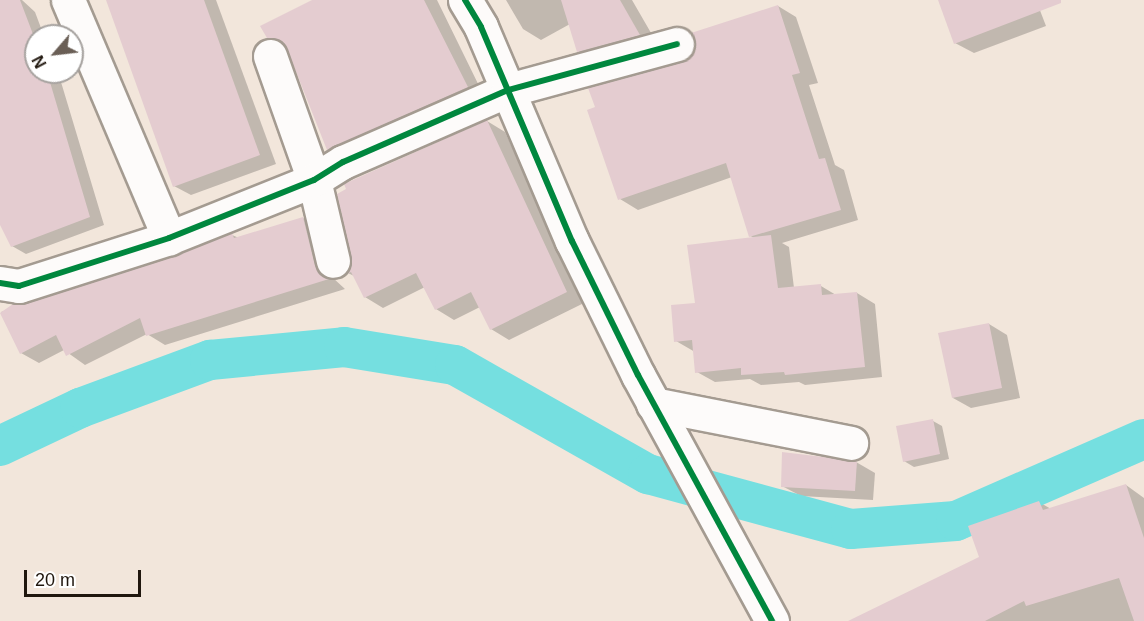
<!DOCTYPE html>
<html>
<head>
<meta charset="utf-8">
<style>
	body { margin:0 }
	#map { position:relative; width:1144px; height:621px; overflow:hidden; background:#f2e6db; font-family:Arial,sans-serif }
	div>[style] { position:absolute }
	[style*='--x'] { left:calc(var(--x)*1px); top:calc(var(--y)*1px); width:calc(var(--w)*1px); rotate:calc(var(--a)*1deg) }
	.shadow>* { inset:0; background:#0003 }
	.canal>* { height:40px; margin:-20px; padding:0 20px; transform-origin:20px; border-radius:20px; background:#75dfe0 }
	.building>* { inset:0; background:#e4ccd0 }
	.roads { filter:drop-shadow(2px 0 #a49b91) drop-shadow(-2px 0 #a49b91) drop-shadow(0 2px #a49b91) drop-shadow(0 -2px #a49b91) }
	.street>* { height:33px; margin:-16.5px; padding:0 16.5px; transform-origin:16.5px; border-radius:16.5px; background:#fdfbfa }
	.cycleway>* { height:6px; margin:-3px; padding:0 3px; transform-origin:3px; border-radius:3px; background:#00873e }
	span { translate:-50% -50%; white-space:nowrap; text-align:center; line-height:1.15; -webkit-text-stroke:5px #fff; paint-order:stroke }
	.north { position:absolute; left:24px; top:24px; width:60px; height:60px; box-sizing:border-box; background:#fff; border:2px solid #a6a29f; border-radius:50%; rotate:242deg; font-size:16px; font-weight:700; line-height:24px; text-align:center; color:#20170e }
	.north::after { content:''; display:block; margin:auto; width:21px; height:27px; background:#6a5f56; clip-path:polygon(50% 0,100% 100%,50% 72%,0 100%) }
	.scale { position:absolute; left:24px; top:570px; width:117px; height:27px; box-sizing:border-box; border:3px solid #20170e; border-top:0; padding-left:8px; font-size:18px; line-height:21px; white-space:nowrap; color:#20170e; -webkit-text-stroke:4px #fff; paint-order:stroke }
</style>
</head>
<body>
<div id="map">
	<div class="shadow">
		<i style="clip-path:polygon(0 0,22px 0,35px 12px,44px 36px,36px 36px,36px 72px,58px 72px,104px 225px,26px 254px,12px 246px,0 222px)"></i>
		<i style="clip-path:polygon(107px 0,216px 0,276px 164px,191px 195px,174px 186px)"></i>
		<i style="clip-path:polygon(316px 0,437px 0,485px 98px,346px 160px,328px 149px,287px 48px,268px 37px)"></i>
		<i style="clip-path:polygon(506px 0,632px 0,658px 45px,597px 61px,578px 51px,570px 24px,541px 40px,523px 29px)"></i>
		<i style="clip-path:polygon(940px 0,1036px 0,1046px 26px,974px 53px,955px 43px)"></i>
		<i style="clip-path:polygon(778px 6px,796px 17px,818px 83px,809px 85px,835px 165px,844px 170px,858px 220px,782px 243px,789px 247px,794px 288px,821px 286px,836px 295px,857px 293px,875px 304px,882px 377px,805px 385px,799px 382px,761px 385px,750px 379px,715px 382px,697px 372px,695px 352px,676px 341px,697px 305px,755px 238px,750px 236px,732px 177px,638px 210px,620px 199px,683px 63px)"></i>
		<i style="clip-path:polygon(487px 121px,505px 132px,584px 303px,509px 340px,491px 329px,480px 307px,454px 320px,436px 309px,425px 287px,383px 308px,365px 297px,354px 276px,348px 273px)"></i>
		<i style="clip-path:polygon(303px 218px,321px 229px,332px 277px,345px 289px,165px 345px,147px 334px,85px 365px,64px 350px,39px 363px,21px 353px,1px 312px,175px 257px,232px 235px,239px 238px)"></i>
		<i style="clip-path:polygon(989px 324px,1007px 335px,1020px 398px,971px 408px,953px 398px)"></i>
		<i style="clip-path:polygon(933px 421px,942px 426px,949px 459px,914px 467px,904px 461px)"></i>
		<i style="clip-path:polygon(856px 462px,875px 473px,873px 500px,801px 496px,782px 486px)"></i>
		<i style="clip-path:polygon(1126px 485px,1144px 498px,1144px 621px,891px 621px,981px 558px,1039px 502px,1051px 509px)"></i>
	</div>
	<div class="canal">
		<i style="--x:0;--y:446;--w:89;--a:-25.4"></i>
		<i style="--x:80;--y:408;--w:139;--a:-20.3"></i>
		<i style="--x:210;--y:360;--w:135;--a:-5.5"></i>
		<i style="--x:344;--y:347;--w:112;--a:9.2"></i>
		<i style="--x:455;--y:365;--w:222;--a:29.5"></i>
		<i style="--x:648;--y:474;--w:210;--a:15.2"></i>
		<i style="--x:851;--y:529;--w:105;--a:-4.4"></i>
		<i style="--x:956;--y:521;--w:205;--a:-23.6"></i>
	</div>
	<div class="building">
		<i style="clip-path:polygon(0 0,20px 0,36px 42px,36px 72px,47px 72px,90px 217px,11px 247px,0 225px)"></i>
		<i style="clip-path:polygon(106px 0,204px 0,260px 155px,173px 187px)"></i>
		<i style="clip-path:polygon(312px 0,424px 0,468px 87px,327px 150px,287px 49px,282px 41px,267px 38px,260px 26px)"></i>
		<i style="clip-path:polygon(561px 0,620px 0,640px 35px,577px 52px)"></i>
		<i style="clip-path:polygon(938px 0,1061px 0,1061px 3px,954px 44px)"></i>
		<i style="clip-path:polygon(778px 5px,800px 73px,792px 75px,819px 159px,825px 158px,841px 210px,749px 237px,726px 163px,618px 200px,587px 110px,595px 107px,588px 88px,682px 62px,695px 49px,691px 33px)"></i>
		<i style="clip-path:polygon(487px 120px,567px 292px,490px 330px,471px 292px,435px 310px,416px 273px,364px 298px,351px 272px,347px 274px,351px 257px,337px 194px,346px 189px,344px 184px)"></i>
		<i style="clip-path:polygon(303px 217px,315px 266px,329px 279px,146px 336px,140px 318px,66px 356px,56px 335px,20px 354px,0 313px,13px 304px,25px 304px,175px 256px,232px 233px,234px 238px)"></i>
		<i style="clip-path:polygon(771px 235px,778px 288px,821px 284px,822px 295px,857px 292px,865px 367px,785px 375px,784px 372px,741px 375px,741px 368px,695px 373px,692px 340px,674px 342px,671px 305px,695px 303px,687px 245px)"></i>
		<i style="clip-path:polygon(989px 323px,1002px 388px,952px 398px,938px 333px)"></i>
		<i style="clip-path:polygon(933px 419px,940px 454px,903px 462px,896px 426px)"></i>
		<i style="clip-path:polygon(782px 452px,857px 461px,855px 491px,781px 487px)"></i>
		<i style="clip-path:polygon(1126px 484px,1144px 538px,1144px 621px,1134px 621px,1119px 578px,1026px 606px,1024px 601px,985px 621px,848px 621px,979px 557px,968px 526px,1039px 501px,1043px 510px)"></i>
	</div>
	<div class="roads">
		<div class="street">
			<i style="--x:68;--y:0;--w:259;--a:67"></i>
			<i style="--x:465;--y:0;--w:31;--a:59"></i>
			<i style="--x:481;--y:27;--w:233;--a:67"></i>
			<i style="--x:572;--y:241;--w:149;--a:63.8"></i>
			<i style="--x:638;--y:375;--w:280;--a:61.4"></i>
			<i style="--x:270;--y:56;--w:132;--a:70.5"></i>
			<i style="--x:314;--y:180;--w:83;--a:76.8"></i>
			<i style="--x:0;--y:283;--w:19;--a:9"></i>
			<i style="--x:19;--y:286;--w:157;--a:-17.7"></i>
			<i style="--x:169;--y:238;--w:156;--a:-21.8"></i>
			<i style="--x:314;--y:180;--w:34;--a:-32"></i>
			<i style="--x:343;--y:162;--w:180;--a:-23.6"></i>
			<i style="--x:508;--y:90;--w:175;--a:-15.2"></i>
			<i style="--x:653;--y:404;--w:202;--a:11.1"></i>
		</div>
	</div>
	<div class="cycleway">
		<i style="--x:465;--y:0;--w:31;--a:59"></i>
		<i style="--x:481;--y:27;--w:233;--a:67"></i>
		<i style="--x:572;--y:241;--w:149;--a:63.8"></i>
		<i style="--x:638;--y:375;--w:280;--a:61.4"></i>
		<i style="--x:0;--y:283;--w:19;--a:9"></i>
		<i style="--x:19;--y:286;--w:157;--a:-17.7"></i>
		<i style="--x:169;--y:238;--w:156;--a:-21.8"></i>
		<i style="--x:314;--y:180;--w:34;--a:-32"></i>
		<i style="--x:343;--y:162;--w:180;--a:-23.6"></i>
		<i style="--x:508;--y:90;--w:175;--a:-15.2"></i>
	</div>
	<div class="north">N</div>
	<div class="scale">20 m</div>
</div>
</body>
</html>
